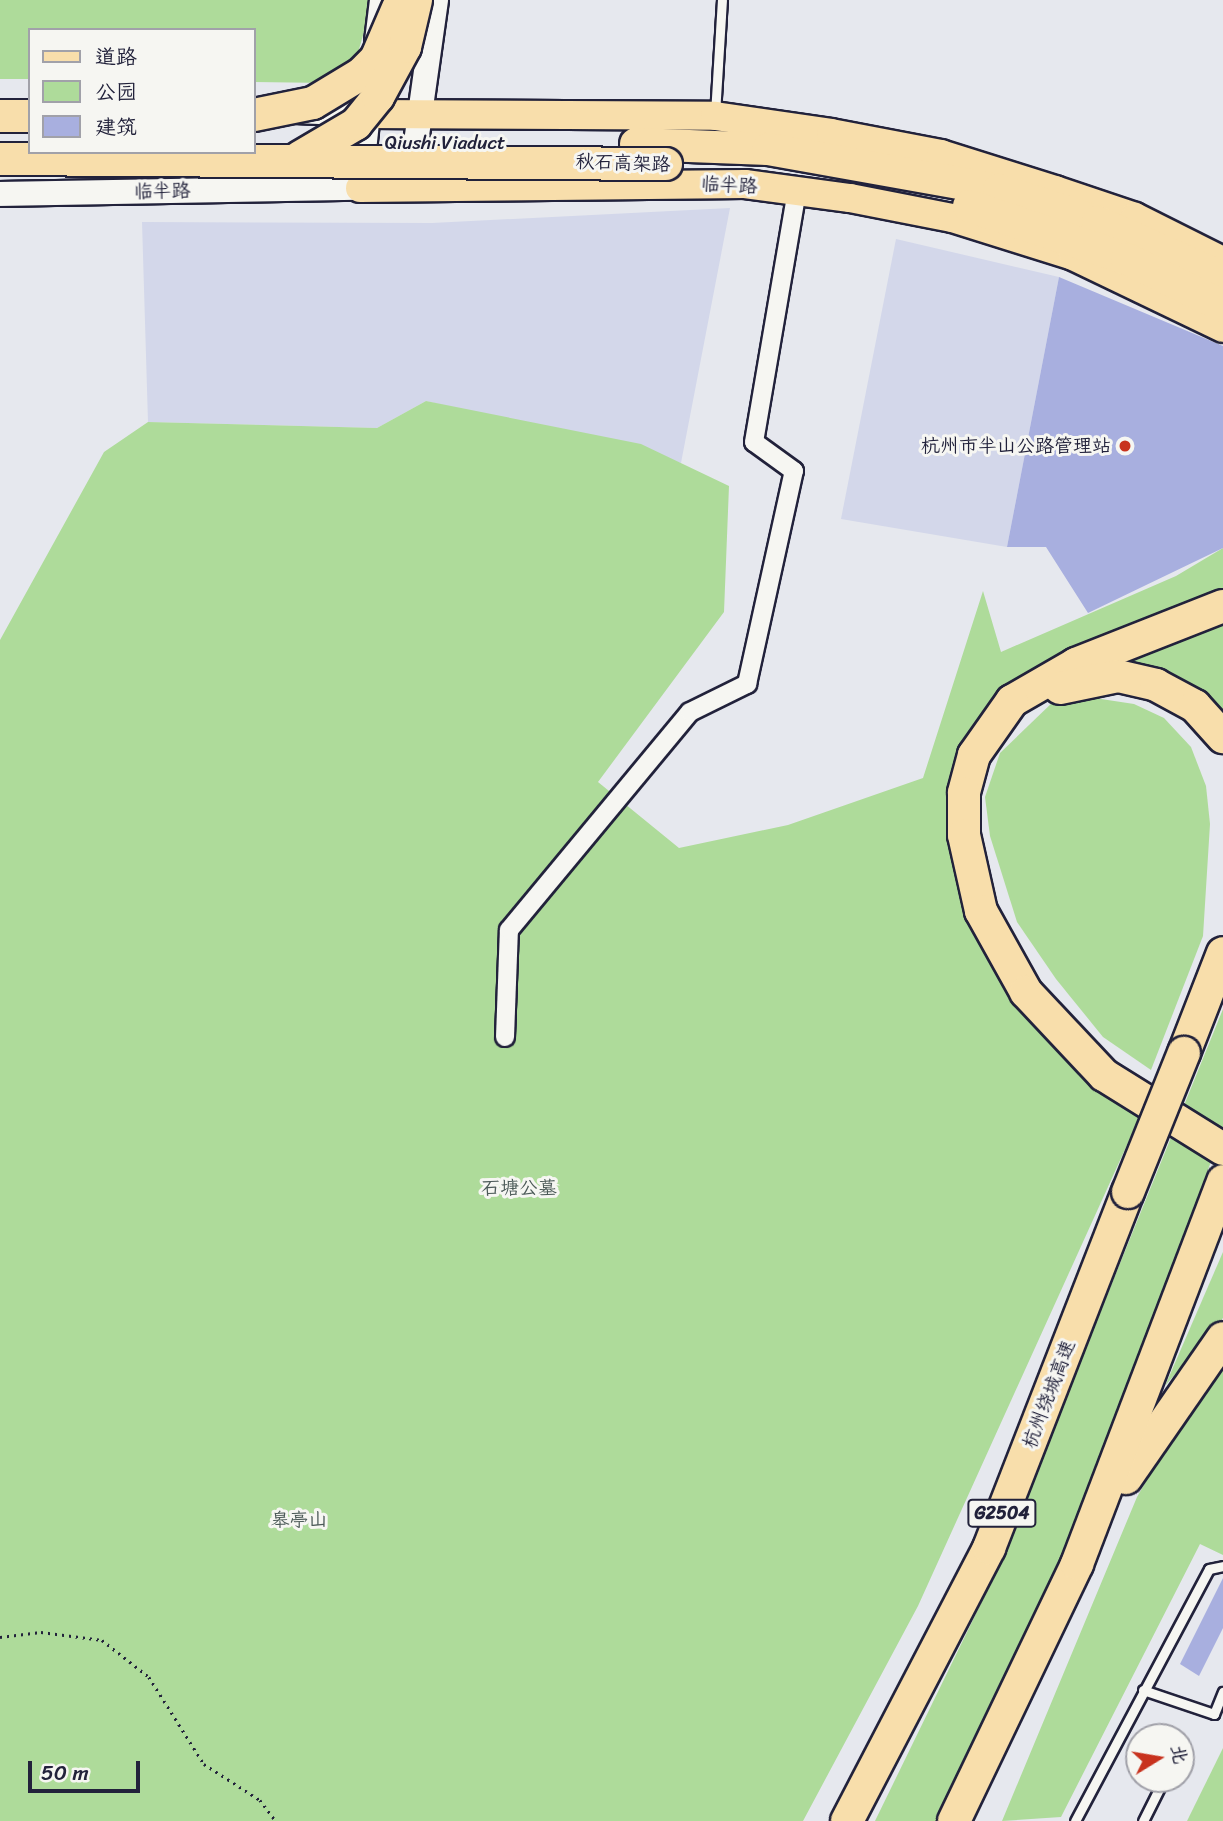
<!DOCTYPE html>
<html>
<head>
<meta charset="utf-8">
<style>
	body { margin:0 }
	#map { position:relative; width:1223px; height:1821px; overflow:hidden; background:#e6e8ee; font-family:Sriracha,"LXGW WenKai TC",sans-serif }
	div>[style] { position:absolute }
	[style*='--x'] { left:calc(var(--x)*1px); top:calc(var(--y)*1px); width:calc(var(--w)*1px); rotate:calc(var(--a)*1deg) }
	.built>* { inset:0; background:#d3d7ea }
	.green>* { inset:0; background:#aedb9a }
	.building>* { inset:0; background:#a8afdf }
	.path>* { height:2.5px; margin-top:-1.25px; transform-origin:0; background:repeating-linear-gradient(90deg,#22223b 0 2px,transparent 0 7px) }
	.roads { filter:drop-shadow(2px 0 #22223b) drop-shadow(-2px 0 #22223b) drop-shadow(0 2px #22223b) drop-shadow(0 -2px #22223b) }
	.lane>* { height:9px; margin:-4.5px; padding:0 4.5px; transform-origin:4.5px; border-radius:4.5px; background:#f6f6f2 }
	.street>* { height:18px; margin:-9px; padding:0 9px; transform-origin:9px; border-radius:9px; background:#f6f6f2 }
	.secondary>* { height:24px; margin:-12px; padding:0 12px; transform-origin:12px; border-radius:12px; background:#f6f6f2 }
	.primary>* { height:28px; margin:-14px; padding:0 14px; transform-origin:14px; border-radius:14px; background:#f8deab }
	.highway>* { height:32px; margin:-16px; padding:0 16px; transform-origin:16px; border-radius:16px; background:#f8deab }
	.bridges { filter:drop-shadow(2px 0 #22223b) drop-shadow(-2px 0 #22223b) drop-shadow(0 2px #22223b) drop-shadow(0 -2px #22223b) }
	.highway-bridge>* { height:32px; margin:-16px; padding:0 16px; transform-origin:16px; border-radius:16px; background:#f8deab }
	.dots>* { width:19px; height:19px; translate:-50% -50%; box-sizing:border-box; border:4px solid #f6f6f2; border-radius:50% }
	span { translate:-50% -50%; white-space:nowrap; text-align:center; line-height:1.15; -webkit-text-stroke:6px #f6f6f2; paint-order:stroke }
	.shield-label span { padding:2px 5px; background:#f6f6f2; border:2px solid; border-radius:5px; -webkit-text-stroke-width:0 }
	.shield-label { font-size:18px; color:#22223b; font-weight:700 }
	.street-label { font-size:19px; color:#22223b }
	.poi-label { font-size:19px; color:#22223b }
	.right { translate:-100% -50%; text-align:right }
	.park-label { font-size:19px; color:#4c5a58 }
	.legend { position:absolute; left:28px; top:28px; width:228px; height:126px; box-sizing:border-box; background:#f6f6f2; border:2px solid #a1a1a9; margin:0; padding:9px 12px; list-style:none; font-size:21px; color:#22223b }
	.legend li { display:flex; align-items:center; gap:14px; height:35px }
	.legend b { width:35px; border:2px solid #a1a1a9 }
	.north { position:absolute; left:1125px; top:1723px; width:70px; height:70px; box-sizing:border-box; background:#f6f6f2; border:2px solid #a1a1a9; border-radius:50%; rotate:79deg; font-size:19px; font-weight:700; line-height:28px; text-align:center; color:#22223b }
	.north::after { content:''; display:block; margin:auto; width:24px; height:32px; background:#c8321e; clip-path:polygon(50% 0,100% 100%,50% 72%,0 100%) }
	.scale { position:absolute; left:28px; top:1761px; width:112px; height:32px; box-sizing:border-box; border:4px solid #22223b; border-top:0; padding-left:9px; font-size:21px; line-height:24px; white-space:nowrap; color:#22223b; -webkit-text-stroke:5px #f6f6f2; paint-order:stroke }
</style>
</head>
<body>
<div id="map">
	<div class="built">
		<i style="clip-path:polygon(730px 208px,681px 463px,426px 401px,377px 428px,148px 422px,142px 222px,432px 223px)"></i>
		<i style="clip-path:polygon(896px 239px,1059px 277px,1007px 547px,841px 519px)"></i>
	</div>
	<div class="green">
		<i style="clip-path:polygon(0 0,373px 0,354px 67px,328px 83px,254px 82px,254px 30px,30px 30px,30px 79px,0 79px)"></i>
		<i style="clip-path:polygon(426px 401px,641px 444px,729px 486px,724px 612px,598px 782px,679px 848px,788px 825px,923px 778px,983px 591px,1001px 652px,1176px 576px,1223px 548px,1223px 590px,975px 729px,966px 904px,1141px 1114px,918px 1606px,803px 1821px,0 1821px,0 640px,104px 452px,148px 422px,377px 428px)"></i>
		<i style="clip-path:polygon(1223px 617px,1223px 720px,1090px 665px)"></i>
		<i style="clip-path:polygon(1088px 697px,1134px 704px,1164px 718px,1191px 747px,1206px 786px,1210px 824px,1203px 936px,1151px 1070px,1103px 1037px,1056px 979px,1017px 922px,990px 836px,985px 797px,1000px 753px,1055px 700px)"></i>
		<i style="clip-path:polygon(1223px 1009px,1223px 1129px,1065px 1558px,947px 1821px,875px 1821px,989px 1587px)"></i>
		<i style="clip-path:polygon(1223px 1252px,1223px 1318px,1165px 1386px)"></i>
		<i style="clip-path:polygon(1223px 1370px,1223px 1555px,1200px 1544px,1061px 1817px,1002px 1821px,1137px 1497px,1187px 1410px)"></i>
		<i style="clip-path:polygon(1223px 1748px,1223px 1821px,1187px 1821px)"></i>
	</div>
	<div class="building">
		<i style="clip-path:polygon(1059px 277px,1223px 346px,1223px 548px,1088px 613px,1046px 547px,1007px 547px)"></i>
		<i style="clip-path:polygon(1223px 1578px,1223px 1628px,1199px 1676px,1180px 1664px)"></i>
	</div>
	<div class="path">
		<i style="--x:0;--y:1637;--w:41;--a:-7"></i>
		<i style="--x:41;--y:1632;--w:62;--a:7.5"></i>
		<i style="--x:102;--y:1640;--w:60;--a:38.2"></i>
		<i style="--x:149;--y:1677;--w:103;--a:57.7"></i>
		<i style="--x:204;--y:1764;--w:67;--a:32.7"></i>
		<i style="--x:260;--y:1800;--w:26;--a:53"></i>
	</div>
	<div class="roads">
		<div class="lane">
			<i style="--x:715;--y:114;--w:114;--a:-86.5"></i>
			<i style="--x:1143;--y:1690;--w:75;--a:18.7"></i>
			<i style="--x:1214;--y:1714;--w:24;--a:-68"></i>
			<i style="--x:1075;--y:1821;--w:285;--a:-62"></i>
			<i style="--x:1209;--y:1569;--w:14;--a:-12"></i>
			<i style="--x:1143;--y:1821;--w:47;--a:-63.4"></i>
		</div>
		<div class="street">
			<i style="--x:505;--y:1037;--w:107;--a:-87.9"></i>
			<i style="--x:509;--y:930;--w:283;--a:-50.3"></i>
			<i style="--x:690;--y:712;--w:64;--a:-26.2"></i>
			<i style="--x:747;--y:684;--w:218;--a:-77.6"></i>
			<i style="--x:794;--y:471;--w:49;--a:-144.1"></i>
			<i style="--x:754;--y:442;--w:255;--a:-80.3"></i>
		</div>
		<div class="secondary">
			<i style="--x:377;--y:41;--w:41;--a:-83"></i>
			<i style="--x:295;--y:111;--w:73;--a:2.4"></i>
			<i style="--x:411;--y:178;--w:180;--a:-82"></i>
			<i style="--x:0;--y:194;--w:360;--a:-1"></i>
			<i style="--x:360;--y:188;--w:84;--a:-83.9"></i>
		</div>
		<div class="primary">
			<i style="--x:368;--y:114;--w:347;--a:0.3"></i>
			<i style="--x:715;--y:116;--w:117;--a:8.3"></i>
			<i style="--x:831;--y:133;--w:112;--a:10.8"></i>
			<i style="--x:941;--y:154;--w:120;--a:17.5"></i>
			<i style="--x:1055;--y:190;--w:84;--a:18.6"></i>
			<i style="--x:1135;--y:217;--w:98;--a:26.6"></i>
			<i style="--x:360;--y:188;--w:385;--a:-0.6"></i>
			<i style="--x:745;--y:184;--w:106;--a:7.6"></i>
			<i style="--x:850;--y:198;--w:104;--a:11.1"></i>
			<i style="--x:952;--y:218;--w:127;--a:17.4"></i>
			<i style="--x:1073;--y:256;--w:166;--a:25.6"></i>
		</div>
		<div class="highway">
			<i style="--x:0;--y:116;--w:30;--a:0"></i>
			<i style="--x:636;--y:144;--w:132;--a:2.2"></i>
			<i style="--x:768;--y:149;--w:235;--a:10.1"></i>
			<i style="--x:999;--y:190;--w:104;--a:17.9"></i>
			<i style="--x:1098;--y:222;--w:137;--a:24.1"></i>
			<i style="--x:969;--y:206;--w:167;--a:18.5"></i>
			<i style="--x:1127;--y:259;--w:107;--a:26.1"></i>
			<i style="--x:1223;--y:606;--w:158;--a:158.5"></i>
			<i style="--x:1076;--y:664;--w:74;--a:150"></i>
			<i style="--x:1012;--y:701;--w:66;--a:125.1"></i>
			<i style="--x:974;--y:755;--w:39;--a:105"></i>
			<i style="--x:964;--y:793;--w:42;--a:90"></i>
			<i style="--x:964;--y:835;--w:78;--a:77.4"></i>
			<i style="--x:981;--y:911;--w:93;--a:60.9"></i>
			<i style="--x:1026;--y:992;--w:114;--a:46.8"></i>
			<i style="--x:1104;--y:1075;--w:140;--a:31.9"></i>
			<i style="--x:1060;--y:688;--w:59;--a:-11.7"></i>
			<i style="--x:1118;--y:676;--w:39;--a:13"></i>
			<i style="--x:1156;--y:685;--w:44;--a:28.3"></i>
			<i style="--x:1195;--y:706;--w:42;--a:47.9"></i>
			<i style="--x:1184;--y:1053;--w:107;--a:-68.7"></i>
			<i style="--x:1126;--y:1478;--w:170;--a:-55.3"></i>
			<i style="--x:847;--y:1821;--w:308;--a:-62.5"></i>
			<i style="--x:989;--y:1548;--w:382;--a:-68.7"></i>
			<i style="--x:954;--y:1821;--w:285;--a:-64.4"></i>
			<i style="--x:1077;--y:1564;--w:410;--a:-69.1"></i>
		</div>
	</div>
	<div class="bridges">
		<div class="highway-bridge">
			<i style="--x:254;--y:115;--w:60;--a:-11.5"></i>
			<i style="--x:313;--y:103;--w:56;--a:-31.1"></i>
			<i style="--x:361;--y:74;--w:21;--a:-45"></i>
			<i style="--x:376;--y:59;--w:56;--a:-66.7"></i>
			<i style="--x:300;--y:157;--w:65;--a:-30.5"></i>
			<i style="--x:356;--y:124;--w:35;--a:-51"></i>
			<i style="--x:378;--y:97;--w:57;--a:-61.6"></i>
			<i style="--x:405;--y:47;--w:48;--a:-76.8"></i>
			<i style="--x:0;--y:159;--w:666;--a:0.43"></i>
			<i style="--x:1128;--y:1192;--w:150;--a:-68.1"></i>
		</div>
	</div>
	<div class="dots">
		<i style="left:1125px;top:446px;background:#c8321e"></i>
	</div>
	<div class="shield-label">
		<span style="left:1002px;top:1513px">G2504</span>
	</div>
	<div class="street-label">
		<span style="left:445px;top:143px">Qiushi Viaduct</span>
		<span style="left:623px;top:163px;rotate:2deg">秋石高架路</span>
		<span style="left:729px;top:185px;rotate:3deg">临半路</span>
		<span style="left:162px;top:191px;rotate:-1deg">临半路</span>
		<span style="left:1049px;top:1394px;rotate:-69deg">杭州绕城高速</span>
	</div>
	<div class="poi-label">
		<span class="right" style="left:1111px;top:446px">杭州市半山公路管理站</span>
	</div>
	<div class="park-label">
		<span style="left:519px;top:1188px">石塘公墓</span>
		<span style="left:299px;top:1520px">皋亭山</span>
	</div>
	<ul class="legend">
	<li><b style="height:9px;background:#f8deab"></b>道路</li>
	<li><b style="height:19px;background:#aedb9a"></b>公园</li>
	<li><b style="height:19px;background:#a8afdf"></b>建筑</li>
	</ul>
	<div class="north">北</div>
	<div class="scale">50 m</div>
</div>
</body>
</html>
